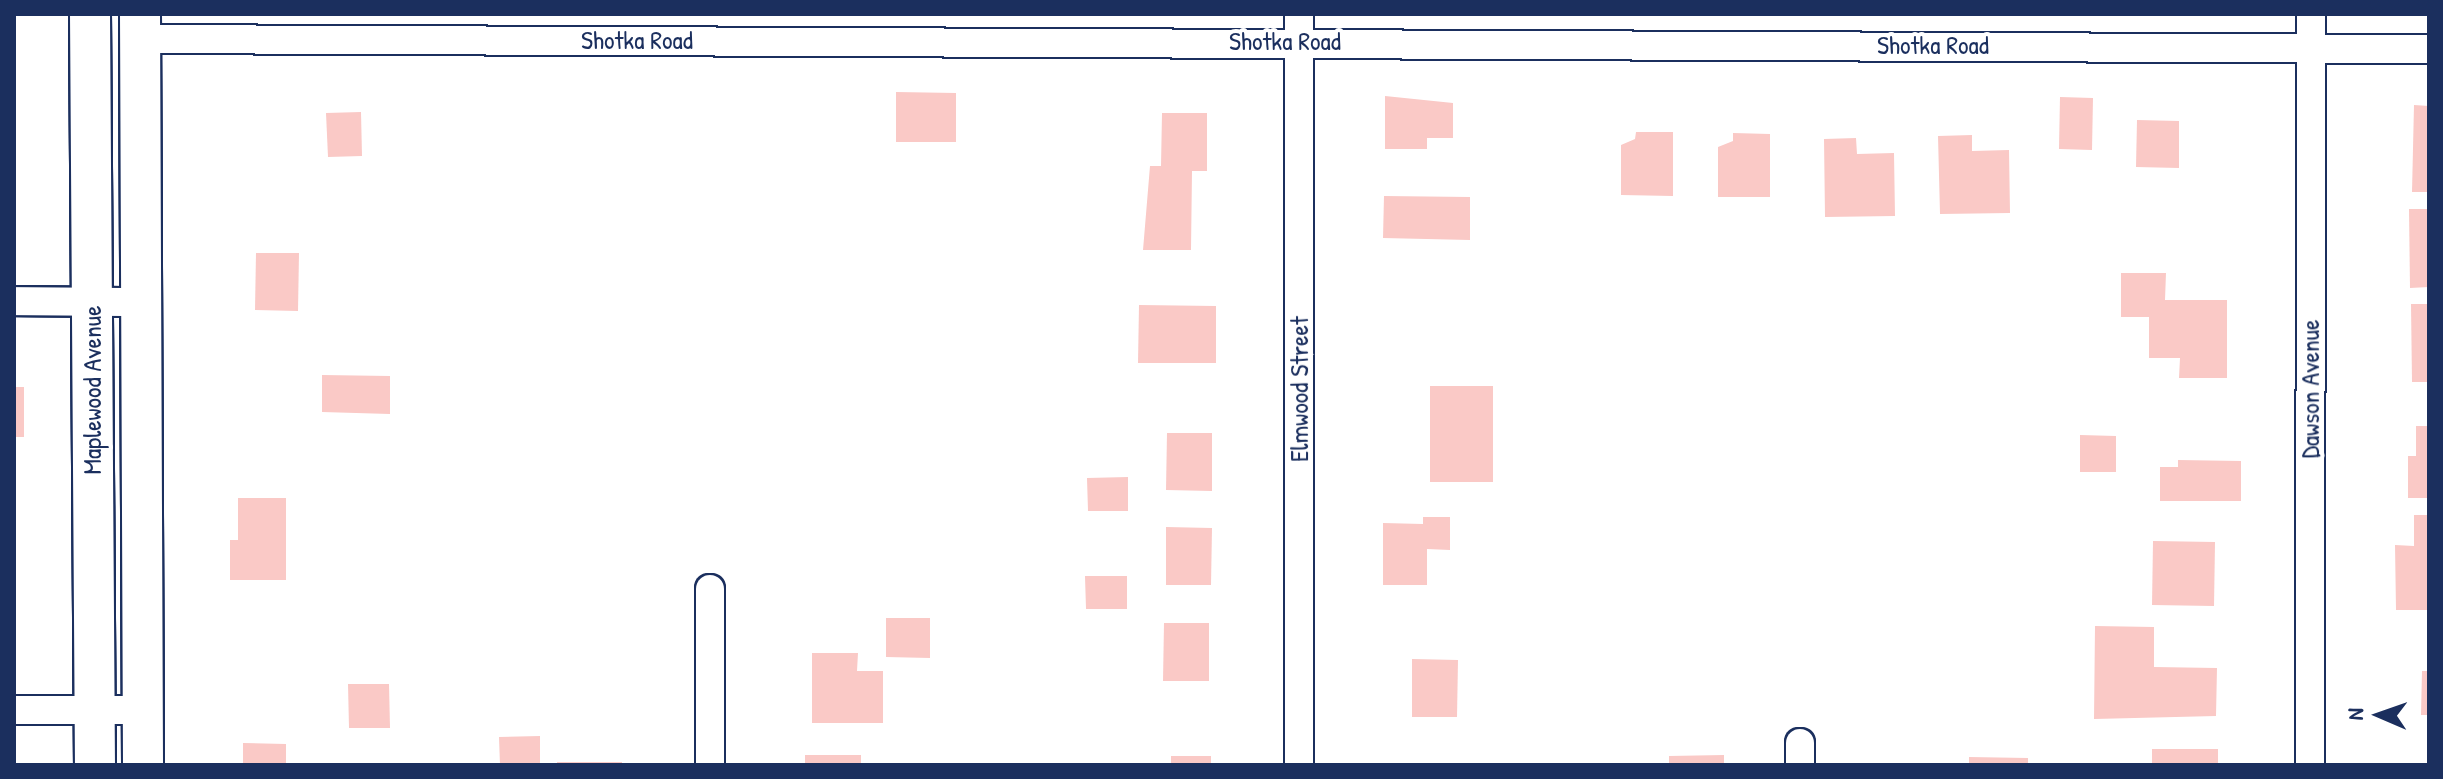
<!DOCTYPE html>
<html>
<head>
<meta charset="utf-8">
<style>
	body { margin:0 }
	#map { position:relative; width:2443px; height:779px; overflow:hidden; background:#fff; font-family:"Patrick Hand",sans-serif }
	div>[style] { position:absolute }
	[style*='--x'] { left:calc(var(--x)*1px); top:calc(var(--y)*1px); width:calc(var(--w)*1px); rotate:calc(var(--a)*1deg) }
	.building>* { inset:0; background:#fac9c6 }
	.roads { filter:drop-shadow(2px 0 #1b2f5e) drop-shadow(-2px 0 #1b2f5e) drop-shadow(0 2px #1b2f5e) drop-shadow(0 -2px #1b2f5e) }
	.street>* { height:28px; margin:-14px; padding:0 14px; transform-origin:14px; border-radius:14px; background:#fff }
	.secondary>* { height:40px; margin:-20px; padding:0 20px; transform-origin:20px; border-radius:20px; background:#fff }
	span { translate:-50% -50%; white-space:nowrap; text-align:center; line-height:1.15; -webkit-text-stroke:8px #fff; paint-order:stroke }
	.street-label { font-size:26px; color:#1b2f5e }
	.frame { position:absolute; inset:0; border:16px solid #1b2f5e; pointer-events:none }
	.north { position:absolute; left:2339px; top:675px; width:80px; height:80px; -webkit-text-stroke:6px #fff; paint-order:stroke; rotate:272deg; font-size:22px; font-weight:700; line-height:32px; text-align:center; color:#1b2f5e }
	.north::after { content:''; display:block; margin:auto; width:28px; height:36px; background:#1b2f5e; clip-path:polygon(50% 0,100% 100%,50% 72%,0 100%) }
</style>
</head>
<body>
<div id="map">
	<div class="building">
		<i style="clip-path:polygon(896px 92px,956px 93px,956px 142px,896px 142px)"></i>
		<i style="clip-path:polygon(1385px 96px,1453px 103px,1453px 138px,1427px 138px,1427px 149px,1385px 149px)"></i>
		<i style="clip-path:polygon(2060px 97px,2093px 98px,2092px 150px,2059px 149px)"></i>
		<i style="clip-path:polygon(2414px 105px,2429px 106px,2429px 192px,2412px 192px)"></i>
		<i style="clip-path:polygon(361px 112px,362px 156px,328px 157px,326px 113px)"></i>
		<i style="clip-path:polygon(1162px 113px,1207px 113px,1207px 171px,1192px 171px,1191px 250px,1143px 250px,1150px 166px,1161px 166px)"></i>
		<i style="clip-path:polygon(2137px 120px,2179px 121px,2179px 168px,2136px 167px)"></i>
		<i style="clip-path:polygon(1636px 132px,1673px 132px,1673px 196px,1621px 195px,1621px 145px,1635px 139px)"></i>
		<i style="clip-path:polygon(1733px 133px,1770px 134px,1770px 197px,1718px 197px,1718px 147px,1733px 141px)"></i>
		<i style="clip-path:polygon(1972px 135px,1972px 151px,2009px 150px,2010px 213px,1940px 214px,1938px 136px)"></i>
		<i style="clip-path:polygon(1856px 138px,1857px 154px,1894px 153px,1895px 216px,1825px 217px,1824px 139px)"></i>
		<i style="clip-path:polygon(1384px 196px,1470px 197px,1470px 240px,1383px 238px)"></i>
		<i style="clip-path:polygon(2409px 209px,2429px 209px,2429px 287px,2410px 288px)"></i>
		<i style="clip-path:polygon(256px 253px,299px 253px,298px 311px,255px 310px)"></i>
		<i style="clip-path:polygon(2121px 273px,2166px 273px,2165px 300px,2227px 300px,2227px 378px,2179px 378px,2180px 358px,2149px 358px,2149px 317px,2121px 317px)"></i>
		<i style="clip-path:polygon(2411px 304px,2429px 304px,2429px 382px,2412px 382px)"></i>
		<i style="clip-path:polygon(1139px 305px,1216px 306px,1216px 363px,1138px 363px)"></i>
		<i style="clip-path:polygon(322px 375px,390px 376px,390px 414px,322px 412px)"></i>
		<i style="clip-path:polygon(1430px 386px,1493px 386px,1493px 482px,1430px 482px)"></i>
		<i style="clip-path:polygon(14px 387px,24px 387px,24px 437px,14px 437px)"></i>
		<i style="clip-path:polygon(2416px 426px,2429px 426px,2429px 498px,2408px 498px,2408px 456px,2416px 456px)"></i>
		<i style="clip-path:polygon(1167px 433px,1212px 433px,1212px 491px,1166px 490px)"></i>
		<i style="clip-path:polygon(2080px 435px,2116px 436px,2116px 472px,2080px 472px)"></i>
		<i style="clip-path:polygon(2178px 460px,2241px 461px,2241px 501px,2160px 501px,2160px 467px,2178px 467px)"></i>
		<i style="clip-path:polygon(1128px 477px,1128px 511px,1088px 511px,1087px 478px)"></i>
		<i style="clip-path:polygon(238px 498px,286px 498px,286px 580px,230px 580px,230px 540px,238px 540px)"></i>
		<i style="clip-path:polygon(2414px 515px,2429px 515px,2429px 610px,2396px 610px,2395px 545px,2414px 546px)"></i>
		<i style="clip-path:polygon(1423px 517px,1450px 517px,1450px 550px,1427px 549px,1427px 585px,1383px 585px,1383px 523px,1423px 524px)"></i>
		<i style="clip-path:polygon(1166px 527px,1212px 528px,1211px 585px,1166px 585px)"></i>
		<i style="clip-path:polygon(2153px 541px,2215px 542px,2214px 606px,2152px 605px)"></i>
		<i style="clip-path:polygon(1085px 576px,1127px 576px,1127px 609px,1086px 609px)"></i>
		<i style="clip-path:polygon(886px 618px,930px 618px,930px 658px,886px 657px)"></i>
		<i style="clip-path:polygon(1164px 623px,1209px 623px,1209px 681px,1163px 681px)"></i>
		<i style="clip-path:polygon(2095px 626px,2154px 627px,2154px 667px,2217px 668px,2216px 716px,2094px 719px)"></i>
		<i style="clip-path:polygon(812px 653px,858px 653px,857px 671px,883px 671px,883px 723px,812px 723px)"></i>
		<i style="clip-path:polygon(1412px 659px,1458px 660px,1457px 717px,1412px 717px)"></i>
		<i style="clip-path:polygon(2422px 671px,2429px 671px,2429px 715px,2421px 715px)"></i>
		<i style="clip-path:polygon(348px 684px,389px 684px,390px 728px,349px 728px)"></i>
		<i style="clip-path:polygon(540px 736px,540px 765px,500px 765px,499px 737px)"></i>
		<i style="clip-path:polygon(243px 743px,286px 744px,286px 765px,243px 765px)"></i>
		<i style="clip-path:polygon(2152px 749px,2218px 749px,2218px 765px,2152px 765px)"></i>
		<i style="clip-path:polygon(805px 755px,861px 755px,861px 765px,805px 765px)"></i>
		<i style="clip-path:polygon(1724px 755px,1724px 765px,1669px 765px,1669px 756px)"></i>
		<i style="clip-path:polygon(1171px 756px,1211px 756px,1211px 765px,1171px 765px)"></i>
		<i style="clip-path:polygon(1969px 757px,2028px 758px,2028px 765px,1969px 765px)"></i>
		<i style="clip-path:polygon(557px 762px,622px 762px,622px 765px,557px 765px)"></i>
	</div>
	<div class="roads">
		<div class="street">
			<i style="--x:140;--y:39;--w:2289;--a:0.25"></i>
			<i style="--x:14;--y:301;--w:126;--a:0.5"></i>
			<i style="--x:14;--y:710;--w:128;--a:0"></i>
			<i style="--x:710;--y:765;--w:176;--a:-90"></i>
			<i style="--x:1299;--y:765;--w:751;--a:-90"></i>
			<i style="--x:1800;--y:765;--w:22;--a:-90"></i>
			<i style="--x:2310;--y:765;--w:751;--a:-89.92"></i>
		</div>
		<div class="secondary">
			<i style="--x:90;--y:14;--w:751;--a:89.62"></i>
			<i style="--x:140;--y:14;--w:751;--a:89.77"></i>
		</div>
	</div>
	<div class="street-label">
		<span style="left:637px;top:40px">Shotka Road</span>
		<span style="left:1285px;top:41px">Shotka Road</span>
		<span style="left:1933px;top:45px">Shotka Road</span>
		<span style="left:1299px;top:389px;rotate:-90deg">Elmwood Street</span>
		<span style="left:2310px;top:389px;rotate:-90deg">Dawson Avenue</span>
		<span style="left:92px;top:390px;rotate:-90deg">Maplewood Avenue</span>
	</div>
	<div class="frame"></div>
	<div class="north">N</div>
</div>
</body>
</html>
